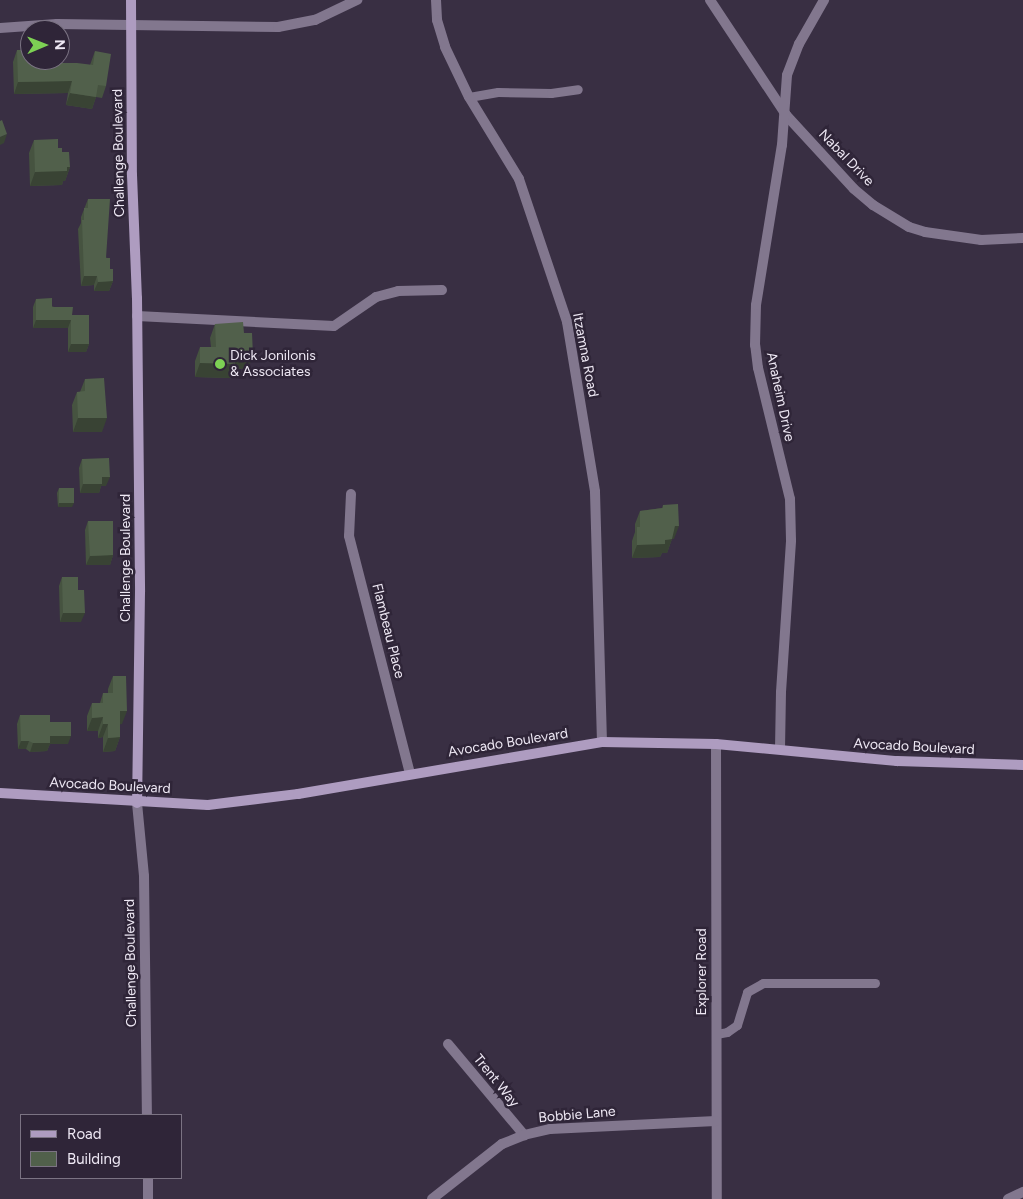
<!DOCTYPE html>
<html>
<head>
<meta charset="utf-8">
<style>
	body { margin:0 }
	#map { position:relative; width:1023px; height:1199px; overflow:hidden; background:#392f43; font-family:Figtree,sans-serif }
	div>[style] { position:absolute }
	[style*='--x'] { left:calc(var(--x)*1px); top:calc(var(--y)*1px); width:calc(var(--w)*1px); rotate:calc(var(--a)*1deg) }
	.lane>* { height:9px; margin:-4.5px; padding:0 4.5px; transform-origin:4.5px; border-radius:4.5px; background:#82778e }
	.street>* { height:10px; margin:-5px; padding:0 5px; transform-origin:5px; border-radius:5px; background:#82778e }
	.secondary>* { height:10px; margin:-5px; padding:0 5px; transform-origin:5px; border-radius:5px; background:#ae9cc0 }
	.wall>* { inset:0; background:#465340 }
	.shaded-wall>* { inset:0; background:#394334 }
	.building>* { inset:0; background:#51604b }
	.dots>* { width:14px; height:14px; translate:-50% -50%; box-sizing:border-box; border:2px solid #2f2538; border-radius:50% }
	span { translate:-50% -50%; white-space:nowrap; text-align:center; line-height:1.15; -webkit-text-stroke:5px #2f2538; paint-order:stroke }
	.street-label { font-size:14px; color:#eee8f4 }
	.poi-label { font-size:14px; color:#eee8f4 }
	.left { translate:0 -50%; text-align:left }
	.legend { position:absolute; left:20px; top:1114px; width:162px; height:65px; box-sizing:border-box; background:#2f2538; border:1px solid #7b7383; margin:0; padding:6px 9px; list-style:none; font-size:15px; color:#eee8f4 }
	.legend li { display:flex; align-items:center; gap:10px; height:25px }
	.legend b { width:25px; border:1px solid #7b7383 }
	.north { position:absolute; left:20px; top:20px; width:50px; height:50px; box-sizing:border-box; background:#2f2538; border:1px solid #7b7383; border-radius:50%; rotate:89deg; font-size:14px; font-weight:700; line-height:20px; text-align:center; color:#eee8f4 }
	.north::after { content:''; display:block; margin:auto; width:18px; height:22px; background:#7dd154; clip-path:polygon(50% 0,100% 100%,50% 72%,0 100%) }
</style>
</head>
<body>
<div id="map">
	<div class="lane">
		<i style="--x:469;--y:97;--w:29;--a:-10"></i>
		<i style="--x:498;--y:92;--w:53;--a:1.1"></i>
		<i style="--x:551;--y:93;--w:27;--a:-8"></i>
		<i style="--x:716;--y:1034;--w:11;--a:-10"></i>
		<i style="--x:727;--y:1032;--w:12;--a:-35"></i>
		<i style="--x:737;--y:1025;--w:34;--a:-73"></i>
		<i style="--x:747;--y:992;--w:18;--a:-29"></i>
		<i style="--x:763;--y:983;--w:112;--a:0"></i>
	</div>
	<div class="street">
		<i style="--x:436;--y:0;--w:20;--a:87"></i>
		<i style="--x:437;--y:20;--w:28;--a:73"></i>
		<i style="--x:445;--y:47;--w:55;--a:64.4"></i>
		<i style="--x:469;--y:97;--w:96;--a:58.6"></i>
		<i style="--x:519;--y:179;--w:151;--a:71.4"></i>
		<i style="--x:567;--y:322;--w:172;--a:80.6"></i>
		<i style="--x:595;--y:492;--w:250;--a:88.4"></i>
		<i style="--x:710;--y:0;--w:138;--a:56.5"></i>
		<i style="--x:786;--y:115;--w:100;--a:47.4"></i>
		<i style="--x:854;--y:189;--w:25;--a:40"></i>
		<i style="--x:873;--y:205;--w:42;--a:31.4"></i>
		<i style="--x:909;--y:227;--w:17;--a:17"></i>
		<i style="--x:925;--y:232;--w:57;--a:8.1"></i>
		<i style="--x:981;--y:240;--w:42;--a:-2.7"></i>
		<i style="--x:0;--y:28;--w:57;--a:-4"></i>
		<i style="--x:57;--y:24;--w:221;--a:0.8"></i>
		<i style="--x:278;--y:27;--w:38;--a:-11"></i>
		<i style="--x:315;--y:20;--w:47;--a:-25.5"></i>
		<i style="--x:137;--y:316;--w:197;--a:2.9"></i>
		<i style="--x:334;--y:326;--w:51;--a:-34.6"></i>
		<i style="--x:376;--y:297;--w:23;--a:-15"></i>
		<i style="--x:398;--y:291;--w:44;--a:-1.3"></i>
		<i style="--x:351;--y:494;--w:42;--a:92.7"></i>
		<i style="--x:349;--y:536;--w:245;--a:75.6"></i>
		<i style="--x:716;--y:744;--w:455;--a:89.9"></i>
		<i style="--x:780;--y:749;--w:57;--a:-89"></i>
		<i style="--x:781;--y:692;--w:152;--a:-86.2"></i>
		<i style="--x:791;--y:540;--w:41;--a:-91.4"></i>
		<i style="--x:790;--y:499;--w:135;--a:-103.7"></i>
		<i style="--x:758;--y:368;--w:23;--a:-97"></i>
		<i style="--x:755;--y:345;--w:40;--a:-88.6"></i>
		<i style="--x:756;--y:305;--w:162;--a:-80.8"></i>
		<i style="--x:782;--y:145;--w:70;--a:-85.9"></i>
		<i style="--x:787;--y:75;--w:33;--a:-69"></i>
		<i style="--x:799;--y:44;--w:51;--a:-60.4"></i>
		<i style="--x:137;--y:803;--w:73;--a:84.5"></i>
		<i style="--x:144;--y:876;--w:239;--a:89.3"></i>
		<i style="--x:448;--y:1044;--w:119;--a:50.1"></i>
		<i style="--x:148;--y:1178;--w:21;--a:90"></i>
		<i style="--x:432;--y:1199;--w:89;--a:-38.2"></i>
		<i style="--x:502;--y:1144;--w:24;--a:-22"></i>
		<i style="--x:524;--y:1135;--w:27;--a:-13"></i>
		<i style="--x:550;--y:1129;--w:166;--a:-2.8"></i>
		<i style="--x:1008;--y:1199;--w:17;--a:-25"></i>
	</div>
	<div class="secondary">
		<i style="--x:131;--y:0;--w:175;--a:89.7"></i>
		<i style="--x:132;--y:175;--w:123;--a:87.7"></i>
		<i style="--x:137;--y:298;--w:294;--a:89.4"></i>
		<i style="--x:140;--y:592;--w:211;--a:90.8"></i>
		<i style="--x:0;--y:793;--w:208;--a:3.3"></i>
		<i style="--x:208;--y:805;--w:91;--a:-7"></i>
		<i style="--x:298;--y:794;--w:308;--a:-9.7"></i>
		<i style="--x:602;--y:742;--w:114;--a:1"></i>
		<i style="--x:716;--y:744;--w:182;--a:5.4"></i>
		<i style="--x:897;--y:761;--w:126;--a:1.8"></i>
	</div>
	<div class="wall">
		<i style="clip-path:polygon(17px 50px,38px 63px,90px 65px,95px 51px,106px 86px,102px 98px,96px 97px,92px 109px,66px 105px,68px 93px,14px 94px,13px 62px)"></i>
		<i style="clip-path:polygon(34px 140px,58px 148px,62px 152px,70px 167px,65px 181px,63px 181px,62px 185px,30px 186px,29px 153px)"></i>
		<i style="clip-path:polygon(88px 199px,110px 269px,113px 281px,109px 291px,94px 291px,94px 285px,81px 286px,78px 229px,81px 223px,81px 217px)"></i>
		<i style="clip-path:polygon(36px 299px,72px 315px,89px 344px,86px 352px,68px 352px,68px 328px,33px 328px,33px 307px)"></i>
		<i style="clip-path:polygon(215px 324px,244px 333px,253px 355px,248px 369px,233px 369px,230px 378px,195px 377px,195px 361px,200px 347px,211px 347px,210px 338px)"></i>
		<i style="clip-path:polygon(85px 379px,102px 432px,73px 432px,72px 405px,77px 392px,80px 392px)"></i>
		<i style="clip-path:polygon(82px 459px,106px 486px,101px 486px,99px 493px,80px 493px,79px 468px)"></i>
		<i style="clip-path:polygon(59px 488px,72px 507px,58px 507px,57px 493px)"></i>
		<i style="clip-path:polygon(663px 505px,674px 539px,672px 539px,667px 553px,662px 553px,660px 557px,632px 558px,632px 541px,635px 532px,635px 524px,640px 511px,662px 508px)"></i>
		<i style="clip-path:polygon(88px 521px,113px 555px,110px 565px,86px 565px,85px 530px)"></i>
		<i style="clip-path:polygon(62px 577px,78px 590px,81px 622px,60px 622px,59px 586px)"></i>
		<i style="clip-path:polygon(113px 676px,122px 724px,120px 724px,120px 737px,115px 751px,103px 752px,103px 737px,98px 738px,98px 731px,87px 731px,87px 716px,92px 703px,100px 703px,103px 693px,108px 693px,108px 689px)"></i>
		<i style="clip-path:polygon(20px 715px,50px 722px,68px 744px,50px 744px,47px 751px,30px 752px,26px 749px,18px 749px,17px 724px)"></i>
	</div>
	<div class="shaded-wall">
		<i style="clip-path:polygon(72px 81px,68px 93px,14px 94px,18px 82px)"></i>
		<i style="clip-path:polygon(70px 93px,96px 97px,92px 109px,66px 105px)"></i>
		<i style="clip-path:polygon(7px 134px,4px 143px,0 145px,0 137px)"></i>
		<i style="clip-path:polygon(67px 167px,70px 167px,65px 181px,63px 181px,62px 185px,30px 186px,35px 172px)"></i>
		<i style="clip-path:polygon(84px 276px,97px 276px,94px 285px,81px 286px)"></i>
		<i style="clip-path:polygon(113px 281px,109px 291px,94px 291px,98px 282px)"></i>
		<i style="clip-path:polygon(36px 320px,71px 320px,68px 328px,33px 328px)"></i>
		<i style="clip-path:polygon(71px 344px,89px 344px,86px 352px,68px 352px)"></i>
		<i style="clip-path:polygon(253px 355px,248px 369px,233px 369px,230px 378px,195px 377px,200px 363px,235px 356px)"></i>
		<i style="clip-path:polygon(78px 418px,107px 418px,102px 432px,73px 432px)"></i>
		<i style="clip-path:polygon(102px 477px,110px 477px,106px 486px,101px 486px,99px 493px,80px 493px,83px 484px)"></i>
		<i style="clip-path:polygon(59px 503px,74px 503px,72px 507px,58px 507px)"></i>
		<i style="clip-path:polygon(675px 526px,679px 526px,674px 539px,670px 539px)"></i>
		<i style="clip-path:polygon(672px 539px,667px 553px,662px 553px,660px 557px,632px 558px,637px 545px,665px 540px)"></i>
		<i style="clip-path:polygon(113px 555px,110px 565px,86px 565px,90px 556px)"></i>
		<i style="clip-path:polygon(63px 613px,85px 613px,81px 622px,60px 622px)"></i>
		<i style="clip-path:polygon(120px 711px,127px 711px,122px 724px,115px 725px)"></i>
		<i style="clip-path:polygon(103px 717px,98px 731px,87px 731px,92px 718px)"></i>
		<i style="clip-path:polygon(103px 724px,108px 724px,103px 737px,98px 738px)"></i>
		<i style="clip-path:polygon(50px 736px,71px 736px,68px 744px,50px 744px,47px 751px,30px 752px,33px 743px)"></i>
		<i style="clip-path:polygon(120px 737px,115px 751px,103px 752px,108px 738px)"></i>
		<i style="clip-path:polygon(21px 741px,29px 741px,26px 749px,18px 749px)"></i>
	</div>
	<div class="building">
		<i style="clip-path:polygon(17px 50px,30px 50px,30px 60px,38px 60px,38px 63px,77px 63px,93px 65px,95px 51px,111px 54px,106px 86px,98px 85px,96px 97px,70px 93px,72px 81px,18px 82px)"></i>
		<i style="clip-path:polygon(2px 120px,7px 134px,0 137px,0 121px)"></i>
		<i style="clip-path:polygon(58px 139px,58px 148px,62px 148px,62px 152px,69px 152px,70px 167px,67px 167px,67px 171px,35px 172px,34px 140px)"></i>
		<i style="clip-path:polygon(88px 199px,110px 199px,106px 258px,110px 258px,110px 269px,113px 269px,113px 281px,98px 282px,97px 276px,84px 276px,82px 220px,84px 220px,84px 208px,88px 208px)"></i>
		<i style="clip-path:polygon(52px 298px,52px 307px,73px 307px,72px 315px,89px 315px,89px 344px,71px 344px,71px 320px,36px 320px,36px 299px)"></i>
		<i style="clip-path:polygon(243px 322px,244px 333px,252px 333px,253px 355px,235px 356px,235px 364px,200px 363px,200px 347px,216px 347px,215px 324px)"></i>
		<i style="clip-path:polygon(104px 378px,107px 418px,78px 418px,77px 392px,85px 391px,85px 379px)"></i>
		<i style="clip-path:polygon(109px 458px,110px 477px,102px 477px,102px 484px,83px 484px,82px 459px)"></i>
		<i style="clip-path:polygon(59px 488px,74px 488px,74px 503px,59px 503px)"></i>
		<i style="clip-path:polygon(678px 504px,679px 526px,675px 526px,672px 539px,665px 540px,665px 544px,637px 545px,637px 527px,640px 527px,640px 511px,663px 508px,663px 505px)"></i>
		<i style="clip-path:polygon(88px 521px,113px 521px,113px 555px,90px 556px)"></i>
		<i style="clip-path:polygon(62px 577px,78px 577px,78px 590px,84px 590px,85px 613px,63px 613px)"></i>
		<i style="clip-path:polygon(113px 676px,126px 676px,127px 711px,120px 711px,120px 737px,108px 738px,108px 724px,103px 724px,103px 717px,92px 718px,92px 703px,103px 703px,103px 693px,113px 693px)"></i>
		<i style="clip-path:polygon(20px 715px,50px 715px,50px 722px,71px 722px,71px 736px,50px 736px,50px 743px,33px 743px,29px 741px,21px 741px)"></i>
	</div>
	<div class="dots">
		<i style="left:220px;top:364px;background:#7dd154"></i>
	</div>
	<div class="street-label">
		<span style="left:119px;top:153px;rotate:-91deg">Challenge Boulevard</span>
		<span style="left:846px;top:158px;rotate:46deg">Nabal Drive</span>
		<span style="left:585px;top:355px;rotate:79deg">Itzamna Road</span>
		<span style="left:780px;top:397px;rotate:78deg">Anaheim Drive</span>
		<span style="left:126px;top:558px;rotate:-90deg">Challenge Boulevard</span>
		<span style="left:388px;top:631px;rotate:76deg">Flambeau Place</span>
		<span style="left:508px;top:743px;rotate:-9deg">Avocado Boulevard</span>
		<span style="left:914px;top:747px;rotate:3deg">Avocado Boulevard</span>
		<span style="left:110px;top:786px;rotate:3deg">Avocado Boulevard</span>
		<span style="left:131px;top:963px;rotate:-91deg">Challenge Boulevard</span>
		<span style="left:702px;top:972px;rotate:-90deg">Explorer Road</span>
		<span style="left:496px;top:1081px;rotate:51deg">Trent Way</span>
		<span style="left:577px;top:1115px;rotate:-5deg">Bobbie Lane</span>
	</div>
	<div class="poi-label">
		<span class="left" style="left:230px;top:364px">Dick Jonilonis<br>&amp; Associates</span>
	</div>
	<ul class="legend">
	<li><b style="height:6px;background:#ae9cc0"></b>Road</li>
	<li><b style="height:14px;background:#51604b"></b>Building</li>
	</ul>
	<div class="north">N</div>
</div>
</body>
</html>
